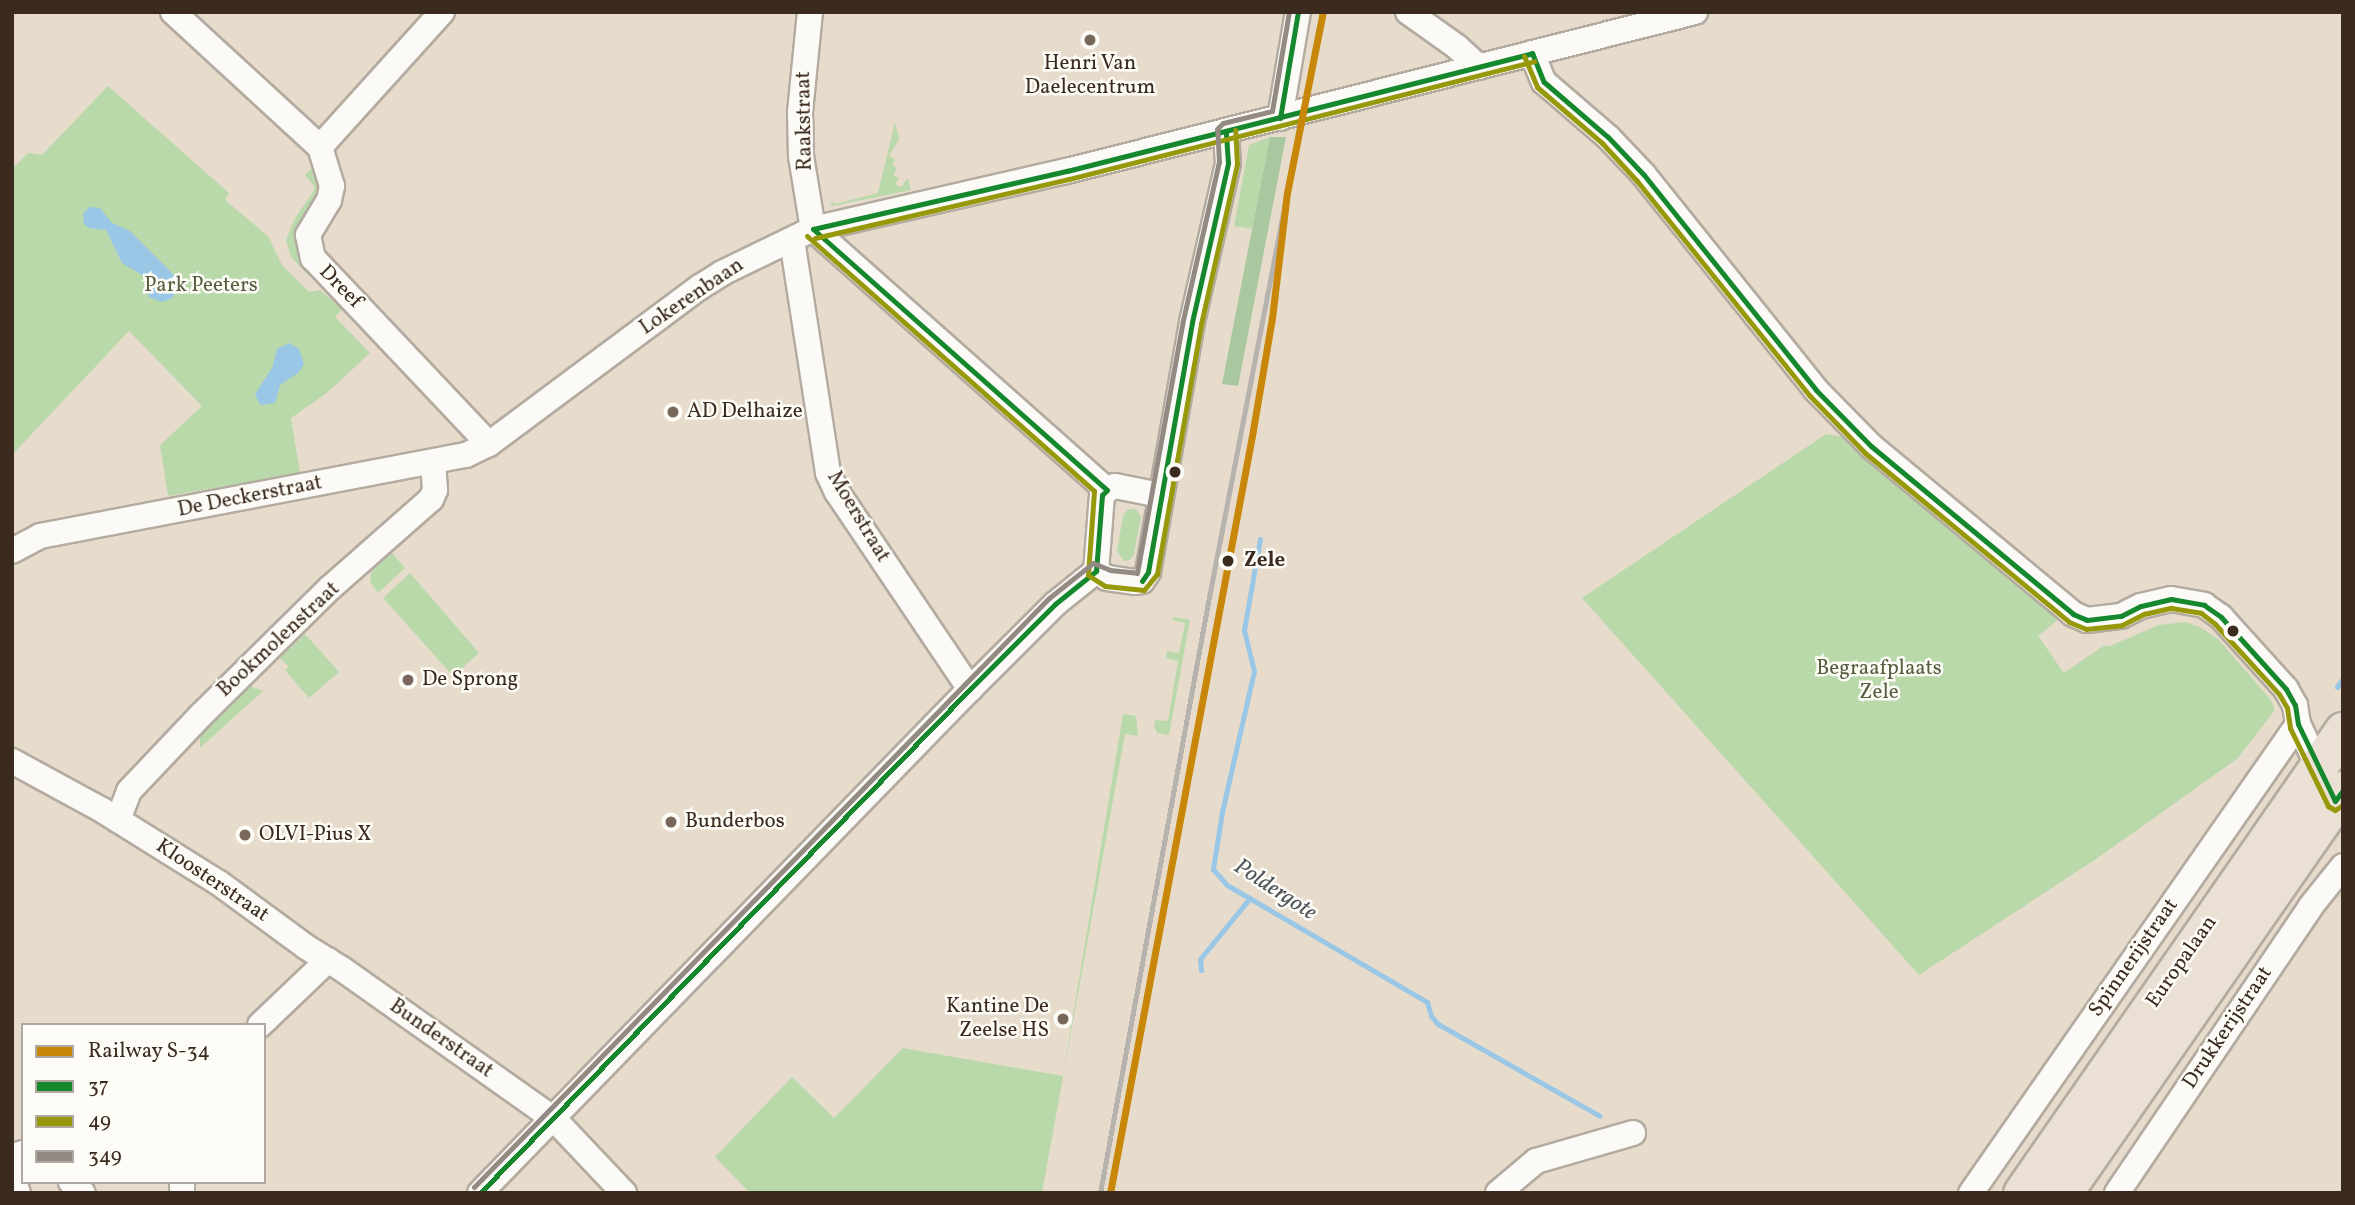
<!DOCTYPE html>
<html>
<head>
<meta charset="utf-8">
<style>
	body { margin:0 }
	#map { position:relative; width:2355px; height:1205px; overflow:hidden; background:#e7dccc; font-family:Vollkorn,serif }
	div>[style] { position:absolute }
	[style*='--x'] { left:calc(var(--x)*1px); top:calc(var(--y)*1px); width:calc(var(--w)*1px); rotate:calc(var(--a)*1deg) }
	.green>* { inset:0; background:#b9d9ab }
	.forest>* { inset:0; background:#a9c89f }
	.water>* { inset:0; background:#9ac7e5 }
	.stream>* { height:5px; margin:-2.5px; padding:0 2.5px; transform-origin:2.5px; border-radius:2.5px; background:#9ac7e5 }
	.roads { filter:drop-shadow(2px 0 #b4aba0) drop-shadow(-2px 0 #b4aba0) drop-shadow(0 2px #b4aba0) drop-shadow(0 -2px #b4aba0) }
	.minor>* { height:24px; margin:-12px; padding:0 12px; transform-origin:12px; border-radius:12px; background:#fbfaf7 }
	.highway>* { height:37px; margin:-18.5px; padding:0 18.5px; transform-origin:18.5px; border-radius:18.5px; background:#eae1d4 }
	.rail>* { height:5px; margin:-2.5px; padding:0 2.5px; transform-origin:2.5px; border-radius:2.5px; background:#b6b2ae }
	.bus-1>* { height:5px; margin:-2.5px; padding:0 2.5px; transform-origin:2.5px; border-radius:2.5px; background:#15882e }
	.bus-2>* { height:5px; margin:-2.5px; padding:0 2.5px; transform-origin:2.5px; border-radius:2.5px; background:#97980a }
	.bus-3>* { height:5px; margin:-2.5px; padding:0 2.5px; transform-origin:2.5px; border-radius:2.5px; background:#938a83 }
	.rail-1>* { height:7px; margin:-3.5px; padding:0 3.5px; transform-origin:3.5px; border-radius:3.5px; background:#c88708 }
	.dots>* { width:19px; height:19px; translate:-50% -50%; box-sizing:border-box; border:4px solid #fdfcf7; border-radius:50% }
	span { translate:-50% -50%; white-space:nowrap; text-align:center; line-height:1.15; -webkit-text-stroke:5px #fdfcf7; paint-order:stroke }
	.poi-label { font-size:21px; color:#3b2a1e }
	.left { translate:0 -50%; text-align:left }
	.right { translate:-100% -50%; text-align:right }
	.street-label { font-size:21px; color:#3b2a1e }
	.park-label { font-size:21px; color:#565e40 }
	.stop-label { font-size:21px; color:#3b2a1e; font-weight:700 }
	.water-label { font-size:23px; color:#4e565d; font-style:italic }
	.frame { position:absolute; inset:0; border:14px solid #3b2a1e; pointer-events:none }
	.legend { position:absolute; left:21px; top:1023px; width:245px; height:161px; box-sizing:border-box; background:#fdfcf7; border:2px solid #afa8a0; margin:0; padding:9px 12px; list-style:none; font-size:21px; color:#3b2a1e }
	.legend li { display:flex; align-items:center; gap:14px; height:35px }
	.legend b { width:35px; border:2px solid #afa8a0 }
</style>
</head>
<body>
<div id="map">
	<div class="green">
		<i style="clip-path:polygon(108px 86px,229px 193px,225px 200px,268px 236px,282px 265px,309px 292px,320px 290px,342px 309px,335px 317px,370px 353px,328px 392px,291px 418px,300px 473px,168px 496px,160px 445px,202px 406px,129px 331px,12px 455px,12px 169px,28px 153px,42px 155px)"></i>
		<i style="clip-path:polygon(895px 122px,899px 139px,889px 156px,895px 159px,892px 165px,897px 168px,893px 175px,899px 178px,895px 184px,901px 187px,908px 178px,911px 190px,832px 206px,830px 201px,835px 204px,878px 193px)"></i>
		<i style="clip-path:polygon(1270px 137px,1252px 229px,1234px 226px,1249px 145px)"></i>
		<i style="clip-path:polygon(313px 167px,322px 173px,312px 275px,308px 275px,291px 257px,286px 240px,295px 218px,314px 191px,314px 186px,305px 175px)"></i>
		<i style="clip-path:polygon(1826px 434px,1844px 437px,1853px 443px,2060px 618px,2038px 636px,2064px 673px,2103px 646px,2110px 646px,2159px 625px,2186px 622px,2200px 627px,2218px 639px,2271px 700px,2275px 710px,2237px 759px,2096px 859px,1919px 975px,1582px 598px)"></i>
		<i style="clip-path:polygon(1128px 509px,1136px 509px,1141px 517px,1134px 554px,1130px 560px,1124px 561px,1117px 551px,1123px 516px)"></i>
		<i style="clip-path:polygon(392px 553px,405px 568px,378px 593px,370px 581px,371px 572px)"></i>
		<i style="clip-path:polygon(410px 573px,479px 653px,453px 676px,383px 598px)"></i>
		<i style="clip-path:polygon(1173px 617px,1190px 620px,1169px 735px,1157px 733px,1154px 726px,1155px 720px,1168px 721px,1178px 661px,1166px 658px,1167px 651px,1179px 653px,1185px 623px,1173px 620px)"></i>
		<i style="clip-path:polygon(305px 634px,339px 672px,309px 698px,285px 670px,289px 667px,280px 658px)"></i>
		<i style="clip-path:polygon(250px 686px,263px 691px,200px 748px,200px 734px)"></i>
		<i style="clip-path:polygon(1123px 714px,1136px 716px,1138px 736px,1125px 734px,1042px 1193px,750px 1193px,715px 1157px,792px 1077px,834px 1118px,903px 1048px,1063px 1076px)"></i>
	</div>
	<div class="forest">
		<i style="clip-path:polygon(1270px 137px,1286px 137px,1238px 386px,1222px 384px)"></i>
	</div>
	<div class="water">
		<i style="clip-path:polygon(89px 207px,100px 208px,112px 223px,130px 231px,173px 274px,178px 287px,172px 298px,162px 302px,149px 297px,145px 286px,147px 278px,122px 263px,106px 230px,89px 228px,84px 224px,83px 214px)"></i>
		<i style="clip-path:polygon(289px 343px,299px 349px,304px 364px,298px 373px,280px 385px,275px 403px,260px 405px,255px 394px,272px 368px,277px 349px)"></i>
	</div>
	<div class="stream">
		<i style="--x:1260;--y:539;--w:92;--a:100"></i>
		<i style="--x:1244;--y:630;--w:42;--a:76.3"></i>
		<i style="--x:1254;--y:671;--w:145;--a:102.8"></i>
		<i style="--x:1222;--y:812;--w:58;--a:99"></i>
		<i style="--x:1213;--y:869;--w:21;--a:49"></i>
		<i style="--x:1227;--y:885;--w:232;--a:30.3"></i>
		<i style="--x:1427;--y:1002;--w:15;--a:74"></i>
		<i style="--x:1431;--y:1016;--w:11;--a:49"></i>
		<i style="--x:1438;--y:1024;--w:186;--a:29.6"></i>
		<i style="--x:2337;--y:687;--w:11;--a:-56"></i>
		<i style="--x:1201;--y:970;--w:11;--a:-95"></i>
		<i style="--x:1200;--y:959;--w:79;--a:-50.7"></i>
	</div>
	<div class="roads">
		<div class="minor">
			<i style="--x:173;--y:12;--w:200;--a:42.6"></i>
			<i style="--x:320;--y:147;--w:41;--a:72.9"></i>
			<i style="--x:332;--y:186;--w:14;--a:102"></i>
			<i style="--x:329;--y:200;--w:41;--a:121"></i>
			<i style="--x:308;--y:235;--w:24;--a:78"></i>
			<i style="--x:313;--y:258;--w:256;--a:46.6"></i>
			<i style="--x:810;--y:12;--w:100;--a:95.7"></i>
			<i style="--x:800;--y:112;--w:44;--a:88.7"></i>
			<i style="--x:801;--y:156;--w:74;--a:80.7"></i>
			<i style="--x:1408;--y:12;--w:60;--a:35.5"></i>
			<i style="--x:1457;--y:47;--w:30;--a:42"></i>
			<i style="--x:1532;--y:53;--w:31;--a:68"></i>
			<i style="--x:1544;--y:82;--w:84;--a:40.7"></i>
			<i style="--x:1608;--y:137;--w:52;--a:46.5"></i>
			<i style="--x:1644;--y:175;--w:275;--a:51.3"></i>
			<i style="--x:1816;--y:390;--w:78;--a:45.5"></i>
			<i style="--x:1871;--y:446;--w:263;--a:39.7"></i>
			<i style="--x:2073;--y:614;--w:15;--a:23"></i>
			<i style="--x:2087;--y:620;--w:34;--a:-7"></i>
			<i style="--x:2121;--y:616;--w:22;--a:-27"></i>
			<i style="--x:2141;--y:606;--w:31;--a:-13"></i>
			<i style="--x:2171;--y:599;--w:34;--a:10"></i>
			<i style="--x:2204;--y:605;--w:21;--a:35"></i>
			<i style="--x:2221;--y:617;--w:97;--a:47.9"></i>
			<i style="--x:2286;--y:689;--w:18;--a:61"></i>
			<i style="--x:2295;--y:705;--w:19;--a:81"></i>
			<i style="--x:2298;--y:724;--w:61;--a:64.7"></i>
			<i style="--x:1280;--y:118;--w:108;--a:-80.4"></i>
			<i style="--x:320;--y:147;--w:182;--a:-47.9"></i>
			<i style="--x:813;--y:229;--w:393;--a:41.6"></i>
			<i style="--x:792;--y:240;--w:236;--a:81.2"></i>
			<i style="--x:828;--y:473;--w:21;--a:65"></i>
			<i style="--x:837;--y:492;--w:238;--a:56"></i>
			<i style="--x:12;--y:551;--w:32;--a:-28"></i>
			<i style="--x:40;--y:536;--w:434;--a:-10.8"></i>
			<i style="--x:466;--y:455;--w:25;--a:-26"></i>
			<i style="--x:489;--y:444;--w:263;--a:-36.7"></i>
			<i style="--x:700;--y:287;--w:26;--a:-32"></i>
			<i style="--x:722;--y:273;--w:101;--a:-25.8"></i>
			<i style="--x:813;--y:229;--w:261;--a:-12.9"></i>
			<i style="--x:1067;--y:171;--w:648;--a:-14.21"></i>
			<i style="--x:1096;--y:571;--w:13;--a:32"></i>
			<i style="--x:1107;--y:578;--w:29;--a:8"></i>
			<i style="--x:1136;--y:582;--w:6;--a:-9"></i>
			<i style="--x:1142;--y:581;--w:11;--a:-56"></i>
			<i style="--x:1148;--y:572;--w:254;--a:-80"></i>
			<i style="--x:1192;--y:322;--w:163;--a:-77.2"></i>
			<i style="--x:1228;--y:163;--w:32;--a:-94"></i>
			<i style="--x:1096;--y:571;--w:76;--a:-85.5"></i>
			<i style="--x:1102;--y:495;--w:7;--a:-45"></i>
			<i style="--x:1107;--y:490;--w:9;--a:-27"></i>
			<i style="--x:1115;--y:486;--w:46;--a:11.3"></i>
			<i style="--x:12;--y:761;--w:102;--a:28.6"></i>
			<i style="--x:102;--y:810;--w:138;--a:32"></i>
			<i style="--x:219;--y:883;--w:108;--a:36.3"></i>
			<i style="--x:306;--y:947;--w:42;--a:31.4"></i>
			<i style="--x:342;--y:969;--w:260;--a:35.3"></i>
			<i style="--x:554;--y:1119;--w:102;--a:46.6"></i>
			<i style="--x:118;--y:820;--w:31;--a:-69"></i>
			<i style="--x:129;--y:791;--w:105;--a:-46.5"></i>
			<i style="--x:201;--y:715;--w:181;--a:-44.6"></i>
			<i style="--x:330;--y:588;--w:135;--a:-41.4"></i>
			<i style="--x:431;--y:499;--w:10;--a:-66"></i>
			<i style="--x:435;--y:490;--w:27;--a:-94"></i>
			<i style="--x:260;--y:1025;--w:94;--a:-43.7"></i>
			<i style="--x:12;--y:1156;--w:11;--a:-15"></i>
			<i style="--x:12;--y:1175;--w:19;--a:72"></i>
			<i style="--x:71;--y:1182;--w:16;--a:43"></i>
			<i style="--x:182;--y:1182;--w:11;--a:90"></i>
			<i style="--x:480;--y:1193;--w:703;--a:-45.81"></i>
			<i style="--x:970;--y:689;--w:120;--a:-45"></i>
			<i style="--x:1055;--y:604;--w:53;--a:-38.8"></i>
			<i style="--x:1498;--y:1193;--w:50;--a:-40.1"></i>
			<i style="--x:1536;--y:1161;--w:101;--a:-16.1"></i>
			<i style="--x:1971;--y:1193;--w:572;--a:-55.11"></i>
			<i style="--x:2117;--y:1193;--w:346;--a:-55.9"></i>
			<i style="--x:2311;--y:906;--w:51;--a:-51.3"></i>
		</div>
		<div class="highway">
			<i style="--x:2022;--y:1193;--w:563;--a:-55.21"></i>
			<i style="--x:2063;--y:1193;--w:491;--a:-55.2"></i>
		</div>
	</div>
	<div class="rail">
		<i style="--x:1100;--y:1193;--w:606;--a:-79.64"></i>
		<i style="--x:1209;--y:597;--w:411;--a:-79.1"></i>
	</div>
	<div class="bus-1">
		<i style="--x:1532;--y:53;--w:31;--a:68"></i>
		<i style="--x:1544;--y:82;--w:84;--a:40.7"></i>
		<i style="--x:1608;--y:137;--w:52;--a:46.5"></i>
		<i style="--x:1644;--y:175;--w:275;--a:51.3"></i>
		<i style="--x:1816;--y:390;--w:78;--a:45.5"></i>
		<i style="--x:1871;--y:446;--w:263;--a:39.7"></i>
		<i style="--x:2073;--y:614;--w:15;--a:23"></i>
		<i style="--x:2087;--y:620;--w:34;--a:-7"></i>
		<i style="--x:2121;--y:616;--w:22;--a:-27"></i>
		<i style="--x:2141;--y:606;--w:31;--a:-13"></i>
		<i style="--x:2171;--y:599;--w:34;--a:10"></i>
		<i style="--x:2204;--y:605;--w:21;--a:35"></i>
		<i style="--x:2221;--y:617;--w:97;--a:47.9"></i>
		<i style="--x:2286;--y:689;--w:18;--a:61"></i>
		<i style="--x:2295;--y:705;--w:19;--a:81"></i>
		<i style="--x:2298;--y:724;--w:85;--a:64.3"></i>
		<i style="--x:2335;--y:801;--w:14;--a:-54"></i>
		<i style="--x:1280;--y:118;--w:108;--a:-80.4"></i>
		<i style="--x:813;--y:229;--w:261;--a:-12.9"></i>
		<i style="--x:1067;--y:171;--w:480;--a:-14.2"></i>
		<i style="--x:813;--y:229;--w:393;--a:41.6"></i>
		<i style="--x:1107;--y:490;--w:7;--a:135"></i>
		<i style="--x:1102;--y:495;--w:76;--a:94.5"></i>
		<i style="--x:1142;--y:581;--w:11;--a:-56"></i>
		<i style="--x:1148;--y:572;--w:254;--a:-80"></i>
		<i style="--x:1192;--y:322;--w:163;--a:-77.2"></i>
		<i style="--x:1228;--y:163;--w:32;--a:-94"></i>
		<i style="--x:480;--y:1193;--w:703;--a:-45.81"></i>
		<i style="--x:970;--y:689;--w:120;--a:-45"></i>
		<i style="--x:1055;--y:604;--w:53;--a:-38.8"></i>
	</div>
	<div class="bus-2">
		<i style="--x:1524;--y:56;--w:34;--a:67"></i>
		<i style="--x:1537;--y:87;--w:86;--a:40.7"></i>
		<i style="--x:1602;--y:143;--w:52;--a:47.4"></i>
		<i style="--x:1637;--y:181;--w:275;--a:51.2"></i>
		<i style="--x:1809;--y:395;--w:81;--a:46"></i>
		<i style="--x:1865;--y:453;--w:265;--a:39.6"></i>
		<i style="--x:2069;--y:622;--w:18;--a:22"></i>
		<i style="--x:2086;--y:629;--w:36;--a:-6"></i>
		<i style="--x:2122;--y:625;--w:25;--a:-27"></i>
		<i style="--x:2144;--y:614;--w:28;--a:-13"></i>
		<i style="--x:2171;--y:608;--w:30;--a:9"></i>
		<i style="--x:2201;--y:613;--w:18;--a:38"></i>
		<i style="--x:2215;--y:624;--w:95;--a:47.6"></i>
		<i style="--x:2279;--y:694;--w:16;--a:60"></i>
		<i style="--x:2287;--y:708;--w:20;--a:81"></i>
		<i style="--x:2290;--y:728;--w:87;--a:64"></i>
		<i style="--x:2328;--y:806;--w:8;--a:30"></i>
		<i style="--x:2335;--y:810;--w:9;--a:-32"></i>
		<i style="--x:807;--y:236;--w:384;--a:41.6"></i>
		<i style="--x:1094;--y:491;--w:84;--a:94.1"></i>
		<i style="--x:1088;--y:575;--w:20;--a:33"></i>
		<i style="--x:1105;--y:586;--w:39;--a:6"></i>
		<i style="--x:1144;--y:590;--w:21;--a:-51"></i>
		<i style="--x:1157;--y:574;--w:254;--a:-80"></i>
		<i style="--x:1201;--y:324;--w:164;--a:-77.3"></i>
		<i style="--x:1237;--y:164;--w:34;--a:-93"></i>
		<i style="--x:815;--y:238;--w:261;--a:-13.1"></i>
		<i style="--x:1069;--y:179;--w:480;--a:-14.2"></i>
	</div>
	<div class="bus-3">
		<i style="--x:474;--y:1187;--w:823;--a:-45.69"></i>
		<i style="--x:1049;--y:598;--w:56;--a:-38.5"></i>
		<i style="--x:1093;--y:563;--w:18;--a:22"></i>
		<i style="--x:1110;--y:570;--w:27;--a:6"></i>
		<i style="--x:1137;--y:573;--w:257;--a:-79.7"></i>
		<i style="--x:1183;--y:320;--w:162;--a:-77.2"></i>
		<i style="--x:1219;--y:162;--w:33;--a:-93"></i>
		<i style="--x:1217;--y:129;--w:8;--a:-45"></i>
		<i style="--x:1223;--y:123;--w:50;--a:-13.8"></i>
		<i style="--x:1272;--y:111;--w:100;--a:-80.3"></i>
	</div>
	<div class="rail-1">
		<i style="--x:1110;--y:1193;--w:776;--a:-79.38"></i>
		<i style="--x:1253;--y:430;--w:114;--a:-80.4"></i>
		<i style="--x:1272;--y:318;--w:126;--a:-83.2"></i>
		<i style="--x:1287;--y:193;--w:185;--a:-78.8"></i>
	</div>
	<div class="dots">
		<i style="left:1090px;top:40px;background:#77685b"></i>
		<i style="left:673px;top:412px;background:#77685b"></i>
		<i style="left:1175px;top:472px;background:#3b2a1e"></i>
		<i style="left:1228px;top:561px;background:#3b2a1e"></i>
		<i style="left:2233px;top:631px;background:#3b2a1e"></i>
		<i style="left:408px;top:680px;background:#77685b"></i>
		<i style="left:671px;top:822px;background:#77685b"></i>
		<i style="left:245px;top:835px;background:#77685b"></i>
		<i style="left:1063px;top:1019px;background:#77685b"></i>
	</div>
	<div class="poi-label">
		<span style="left:1090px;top:76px">Henri Van<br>Daelecentrum</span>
		<span class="left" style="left:687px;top:412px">AD Delhaize</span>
		<span class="left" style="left:422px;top:680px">De Sprong</span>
		<span class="left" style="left:685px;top:822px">Bunderbos</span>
		<span class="left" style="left:259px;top:835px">OLVI-Pius X</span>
		<span class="right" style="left:1049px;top:1019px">Kantine De<br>Zeelse HS</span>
	</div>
	<div class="street-label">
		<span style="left:805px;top:121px;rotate:-91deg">Raakstraat</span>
		<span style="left:340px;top:287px;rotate:45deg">Dreef</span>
		<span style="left:692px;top:297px;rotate:-34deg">Lokerenbaan</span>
		<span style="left:250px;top:497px;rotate:-11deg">De Deckerstraat</span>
		<span style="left:858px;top:517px;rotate:59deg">Moerstraat</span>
		<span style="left:279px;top:640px;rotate:-43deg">Bookmolenstraat</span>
		<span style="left:212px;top:881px;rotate:34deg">Kloosterstraat</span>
		<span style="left:2134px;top:958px;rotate:-55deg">Spinnerijstraat</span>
		<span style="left:2182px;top:962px;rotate:-55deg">Europalaan</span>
		<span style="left:2228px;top:1028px;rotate:-56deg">Drukkerijstraat</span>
		<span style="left:441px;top:1039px;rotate:35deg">Bunderstraat</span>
	</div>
	<div class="park-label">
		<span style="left:201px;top:286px">Park Peeters</span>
		<span style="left:1879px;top:681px">Begraafplaats<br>Zele</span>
	</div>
	<div class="stop-label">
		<span class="left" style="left:1244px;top:561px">Zele</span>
	</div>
	<div class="water-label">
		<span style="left:1275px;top:890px;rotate:33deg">Poldergote</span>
	</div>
	<div class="frame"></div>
	<ul class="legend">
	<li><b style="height:9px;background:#c88708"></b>Railway S-34</li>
	<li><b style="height:9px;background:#15882e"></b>37</li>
	<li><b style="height:9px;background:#97980a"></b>49</li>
	<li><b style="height:9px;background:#938a83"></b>349</li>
	</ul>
</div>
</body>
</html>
